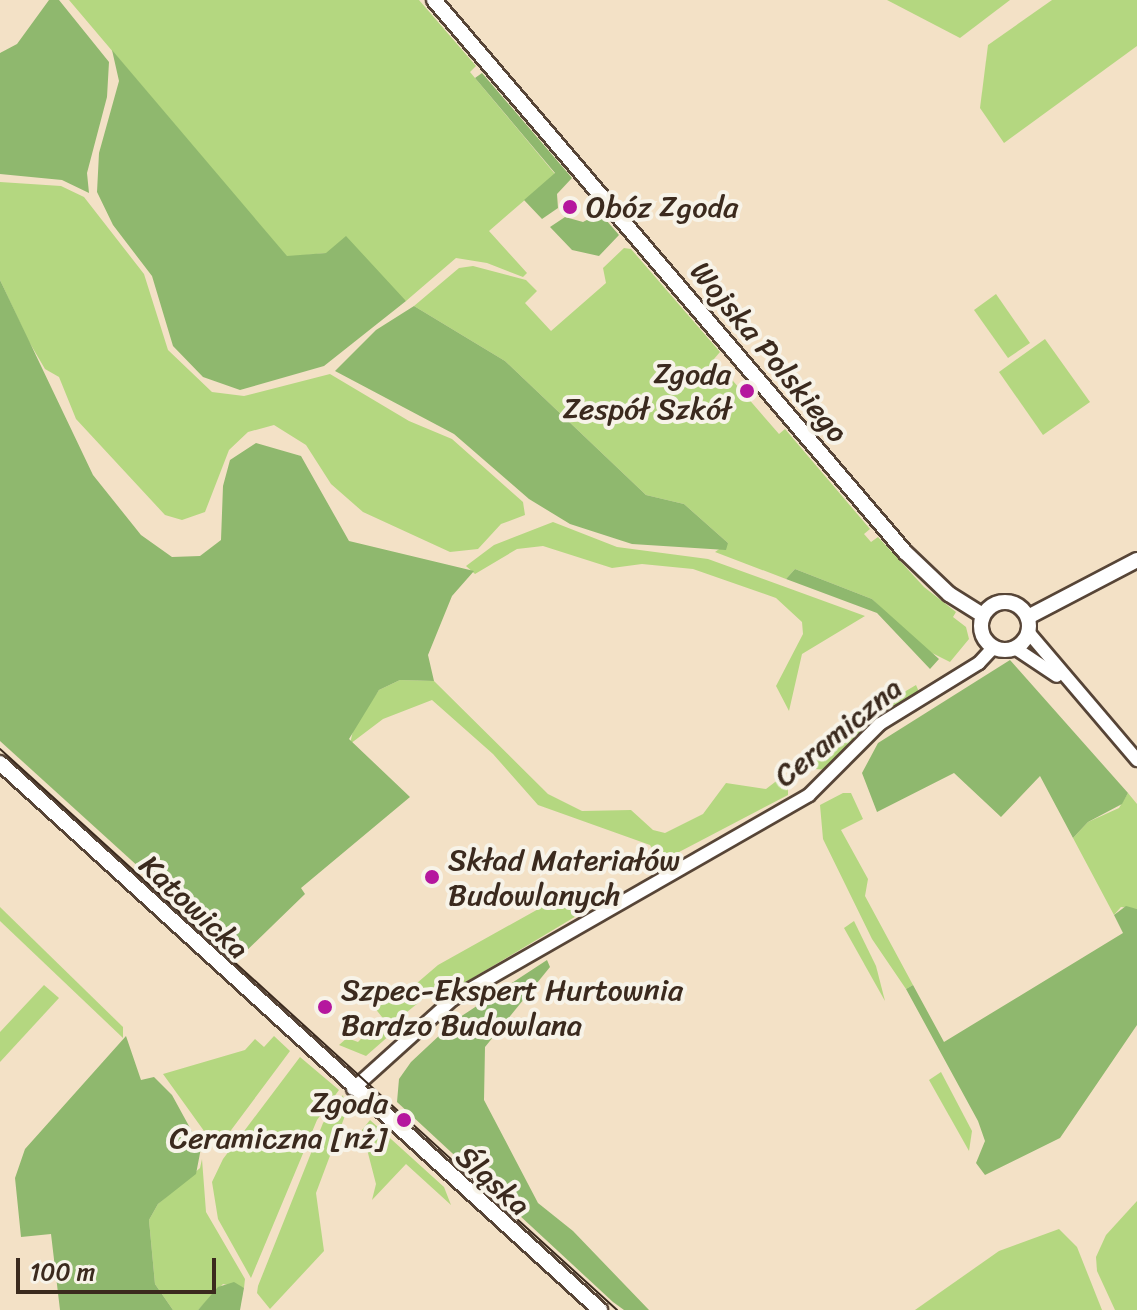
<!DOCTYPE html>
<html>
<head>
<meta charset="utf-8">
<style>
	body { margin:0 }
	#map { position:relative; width:1137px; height:1310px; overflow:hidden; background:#f3e1c6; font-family:Sriracha,sans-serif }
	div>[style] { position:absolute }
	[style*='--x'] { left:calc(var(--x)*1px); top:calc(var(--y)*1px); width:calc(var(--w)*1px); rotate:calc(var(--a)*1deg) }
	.green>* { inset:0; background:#b4d780 }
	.forest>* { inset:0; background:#8fb86e }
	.roads { filter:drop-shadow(2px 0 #574537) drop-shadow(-2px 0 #574537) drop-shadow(0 2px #574537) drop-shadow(0 -2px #574537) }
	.minor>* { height:12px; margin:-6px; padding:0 6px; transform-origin:6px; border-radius:6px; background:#fff }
	.tertiary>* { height:14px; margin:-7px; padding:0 7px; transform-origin:7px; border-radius:7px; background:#fff }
	.tertiary>.ring { margin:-7px; padding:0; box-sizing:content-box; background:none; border:14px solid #fff; border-radius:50% }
	.tram>* { height:2px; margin:-1px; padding:0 1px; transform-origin:1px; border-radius:1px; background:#3b2a1e }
	.dots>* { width:22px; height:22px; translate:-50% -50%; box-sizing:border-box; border:4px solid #f7f3e8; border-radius:50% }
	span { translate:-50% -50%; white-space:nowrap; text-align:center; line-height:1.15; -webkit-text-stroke:8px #f7f3e8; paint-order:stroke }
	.poi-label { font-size:30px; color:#3b2a1e }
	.left { translate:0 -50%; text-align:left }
	.right { translate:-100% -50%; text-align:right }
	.street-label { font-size:30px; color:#3b2a1e }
	.scale { position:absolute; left:16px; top:1258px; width:200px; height:36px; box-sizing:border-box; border:4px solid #3b2a1e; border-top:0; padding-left:10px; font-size:24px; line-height:28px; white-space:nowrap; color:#3b2a1e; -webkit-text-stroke:6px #f7f3e8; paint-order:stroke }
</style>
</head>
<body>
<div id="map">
	<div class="green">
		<i style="clip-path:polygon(69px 0,419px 0,476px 66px,470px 72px,555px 174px,489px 231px,527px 273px,523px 277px,487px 263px,456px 258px,406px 301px,326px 253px,287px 257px)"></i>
		<i style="clip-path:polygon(887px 0,1010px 0,960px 38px)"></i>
		<i style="clip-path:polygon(1052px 0,1137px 0,1137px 46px,1004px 143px,980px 108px,988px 45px)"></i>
		<i style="clip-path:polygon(0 182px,61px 186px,84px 197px,144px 274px,168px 350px,212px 392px,244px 396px,330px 374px,409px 421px,452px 439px,523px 502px,525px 515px,501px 524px,478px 549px,450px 552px,363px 512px,331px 484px,306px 445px,274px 425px,248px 432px,229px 450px,205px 512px,182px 520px,165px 515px,76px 419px,59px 377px,45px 369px,28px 340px,0 280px)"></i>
		<i style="clip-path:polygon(624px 248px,631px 249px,720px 352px,714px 359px,779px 434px,785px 429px,870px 529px,864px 534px,871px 542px,878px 537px,924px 587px,956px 612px,953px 617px,966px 627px,969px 639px,950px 662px,922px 648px,872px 599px,795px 569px,786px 579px,715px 552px,728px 543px,684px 504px,646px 495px,505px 361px,414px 306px,459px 268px,473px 266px,526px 280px,537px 291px,525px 303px,551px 331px,606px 283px,603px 268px)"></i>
		<i style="clip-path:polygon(996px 294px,1030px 343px,1008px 358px,974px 310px)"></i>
		<i style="clip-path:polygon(1045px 339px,1090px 402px,1043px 435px,999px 372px)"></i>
		<i style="clip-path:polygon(553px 522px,617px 547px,708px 559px,865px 616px,802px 654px,789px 711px,776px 686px,803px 634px,802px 622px,776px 598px,693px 569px,642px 564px,612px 568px,543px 546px,517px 549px,475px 574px,466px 566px,494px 545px)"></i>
		<i style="clip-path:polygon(400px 680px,434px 681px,548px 794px,582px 811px,631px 810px,653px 830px,665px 833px,703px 814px,726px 783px,766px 789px,779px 779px,788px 785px,788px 795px,660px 862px,650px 845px,538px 805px,493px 754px,432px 700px,383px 719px,350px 744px,354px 726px,379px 690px)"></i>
		<i style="clip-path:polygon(916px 685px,919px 692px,868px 725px,829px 770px,815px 769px,804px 759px,803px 752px)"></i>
		<i style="clip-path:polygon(843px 793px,851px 793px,863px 819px,841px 830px,868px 879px,865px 896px,913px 985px,906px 989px,872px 939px,823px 839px,820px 805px)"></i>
		<i style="clip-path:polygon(1128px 793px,1137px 804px,1137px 909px,1121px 907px,1114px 915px,1073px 838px,1088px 822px,1119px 808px)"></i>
		<i style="clip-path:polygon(567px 893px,587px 898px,593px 906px,441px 997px,423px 999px,391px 1025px,391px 1034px,366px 1056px,339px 1045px,347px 1038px,358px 1042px,382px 1017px,374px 1007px,390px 997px,396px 1001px,438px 965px)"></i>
		<i style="clip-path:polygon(0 907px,123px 1027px,123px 1038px,0 921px)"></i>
		<i style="clip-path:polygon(854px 921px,876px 966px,885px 1001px,844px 928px)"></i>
		<i style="clip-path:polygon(44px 985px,59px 998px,0 1062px,0 1032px)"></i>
		<i style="clip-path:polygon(274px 1036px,290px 1051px,217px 1149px,163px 1074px,245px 1050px,255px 1039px,264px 1047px)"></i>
		<i style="clip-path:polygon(300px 1057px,339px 1090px,317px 1120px,251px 1278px,218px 1219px,212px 1182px,223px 1159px)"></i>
		<i style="clip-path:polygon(941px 1072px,972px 1131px,969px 1151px,929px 1080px)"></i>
		<i style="clip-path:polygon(343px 1095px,346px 1113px,316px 1193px,324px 1251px,270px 1309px,257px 1293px,258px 1286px,323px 1123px)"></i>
		<i style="clip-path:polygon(370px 1120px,444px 1187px,451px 1205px,406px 1164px,372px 1200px,376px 1184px,362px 1130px)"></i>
		<i style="clip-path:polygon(202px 1159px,206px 1212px,245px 1279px,244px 1288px,223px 1284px,198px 1310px,173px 1310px,155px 1284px,149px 1220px,158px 1204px,200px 1168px)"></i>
		<i style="clip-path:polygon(1137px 1201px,1137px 1310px,1115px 1310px,1097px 1271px,1096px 1257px,1106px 1235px)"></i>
		<i style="clip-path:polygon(1059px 1229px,1077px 1247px,1102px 1310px,915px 1310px,999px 1251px)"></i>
	</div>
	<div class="forest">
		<i style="clip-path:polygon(49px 0,59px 0,109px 62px,107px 97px,87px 173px,89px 193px,62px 180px,0 174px,0 53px,17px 44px)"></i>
		<i style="clip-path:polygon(112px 50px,287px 256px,326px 253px,346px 236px,406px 301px,324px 366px,240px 390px,203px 377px,173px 346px,152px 276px,113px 225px,97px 192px,99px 153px,119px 81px)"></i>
		<i style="clip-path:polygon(482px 73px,572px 178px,557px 194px,558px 208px,542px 219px,524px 200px,555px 173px,475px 78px)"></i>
		<i style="clip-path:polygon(600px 213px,619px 235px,599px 256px,572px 250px,550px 227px,565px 217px,583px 222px)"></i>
		<i style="clip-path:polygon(0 280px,93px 475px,141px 535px,172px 557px,200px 556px,221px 540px,223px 486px,230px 460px,256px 443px,301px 456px,349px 541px,474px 571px,452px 596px,428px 655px,434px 681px,400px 680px,379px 690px,349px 739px,410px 797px,301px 888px,305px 894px,239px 958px,0 741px)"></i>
		<i style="clip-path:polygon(414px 306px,505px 361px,646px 495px,684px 504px,728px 543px,726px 550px,632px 544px,570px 524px,529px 499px,454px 434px,335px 371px,376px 330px)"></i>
		<i style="clip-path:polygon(795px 569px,872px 599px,939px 659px,930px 669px,877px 613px,786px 579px)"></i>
		<i style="clip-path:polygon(1010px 660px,1128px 793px,1122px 804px,1088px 822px,1073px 838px,1040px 776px,1001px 817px,954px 773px,877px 812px,862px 773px,878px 743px)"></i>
		<i style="clip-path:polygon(1126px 906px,1137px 909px,1137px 1025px,1060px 1138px,985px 1175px,976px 1163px,985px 1141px,978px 1121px,906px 989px,913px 985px,944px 1042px,1123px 933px,1114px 915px)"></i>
		<i style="clip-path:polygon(547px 960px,550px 967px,485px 1047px,484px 1100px,538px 1203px,573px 1231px,649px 1310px,624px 1310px,613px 1302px,397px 1102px,399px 1079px,411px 1062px,457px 1019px)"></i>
		<i style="clip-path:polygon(126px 1036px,141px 1080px,154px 1077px,172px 1095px,201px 1148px,196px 1174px,158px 1204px,149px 1220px,155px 1284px,173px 1310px,60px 1310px,51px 1234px,21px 1237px,15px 1178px,25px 1149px)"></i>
		<i style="clip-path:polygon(234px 1282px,244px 1288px,240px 1310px,198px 1310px,218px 1287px)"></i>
	</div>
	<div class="roads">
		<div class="minor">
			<i style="--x:1029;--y:633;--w:167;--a:49.6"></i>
			<i style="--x:1015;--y:648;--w:50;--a:33.7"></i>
			<i style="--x:353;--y:1089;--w:135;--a:-42"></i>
			<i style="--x:453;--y:999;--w:410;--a:-29.8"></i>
			<i style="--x:809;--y:795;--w:100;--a:-45"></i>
			<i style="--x:880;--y:724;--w:116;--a:-31.6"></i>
			<i style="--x:979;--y:663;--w:21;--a:-47"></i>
		</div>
		<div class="tertiary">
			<i style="--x:434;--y:0;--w:726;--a:49.53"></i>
			<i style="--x:905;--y:552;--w:61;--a:43.7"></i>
			<i style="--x:949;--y:594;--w:40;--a:32"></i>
			<i class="ring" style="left:981px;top:602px;width:34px;height:34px"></i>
			<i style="--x:1028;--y:617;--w:123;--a:-27.6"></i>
			<i style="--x:0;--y:763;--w:812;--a:42.35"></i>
		</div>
	</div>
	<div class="tram">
		<i style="--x:0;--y:749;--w:834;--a:42.28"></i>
	</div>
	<div class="dots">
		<i style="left:570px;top:207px;background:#b5179e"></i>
		<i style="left:747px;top:391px;background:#b5179e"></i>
		<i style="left:432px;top:877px;background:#b5179e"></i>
		<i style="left:325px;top:1007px;background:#b5179e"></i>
		<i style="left:404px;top:1120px;background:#b5179e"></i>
	</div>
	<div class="poi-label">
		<span class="left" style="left:586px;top:207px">Obóz Zgoda</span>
		<span class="right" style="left:731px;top:391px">Zgoda<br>Zespół Szkół</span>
		<span class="left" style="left:448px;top:877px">Skład Materiałów<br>Budowlanych</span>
		<span class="left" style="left:341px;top:1007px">Szpec-Ekspert Hurtownia<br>Bardzo Budowlana</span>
		<span class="right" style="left:388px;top:1120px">Zgoda<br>Ceramiczna [nż]</span>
	</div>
	<div class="street-label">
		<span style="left:769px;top:352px;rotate:50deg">Wojska Polskiego</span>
		<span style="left:838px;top:732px;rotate:-39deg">Ceramiczna</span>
		<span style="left:194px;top:907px;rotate:43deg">Katowicka</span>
		<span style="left:493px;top:1181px;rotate:42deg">Śląska</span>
	</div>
	<div class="scale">100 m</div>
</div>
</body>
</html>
